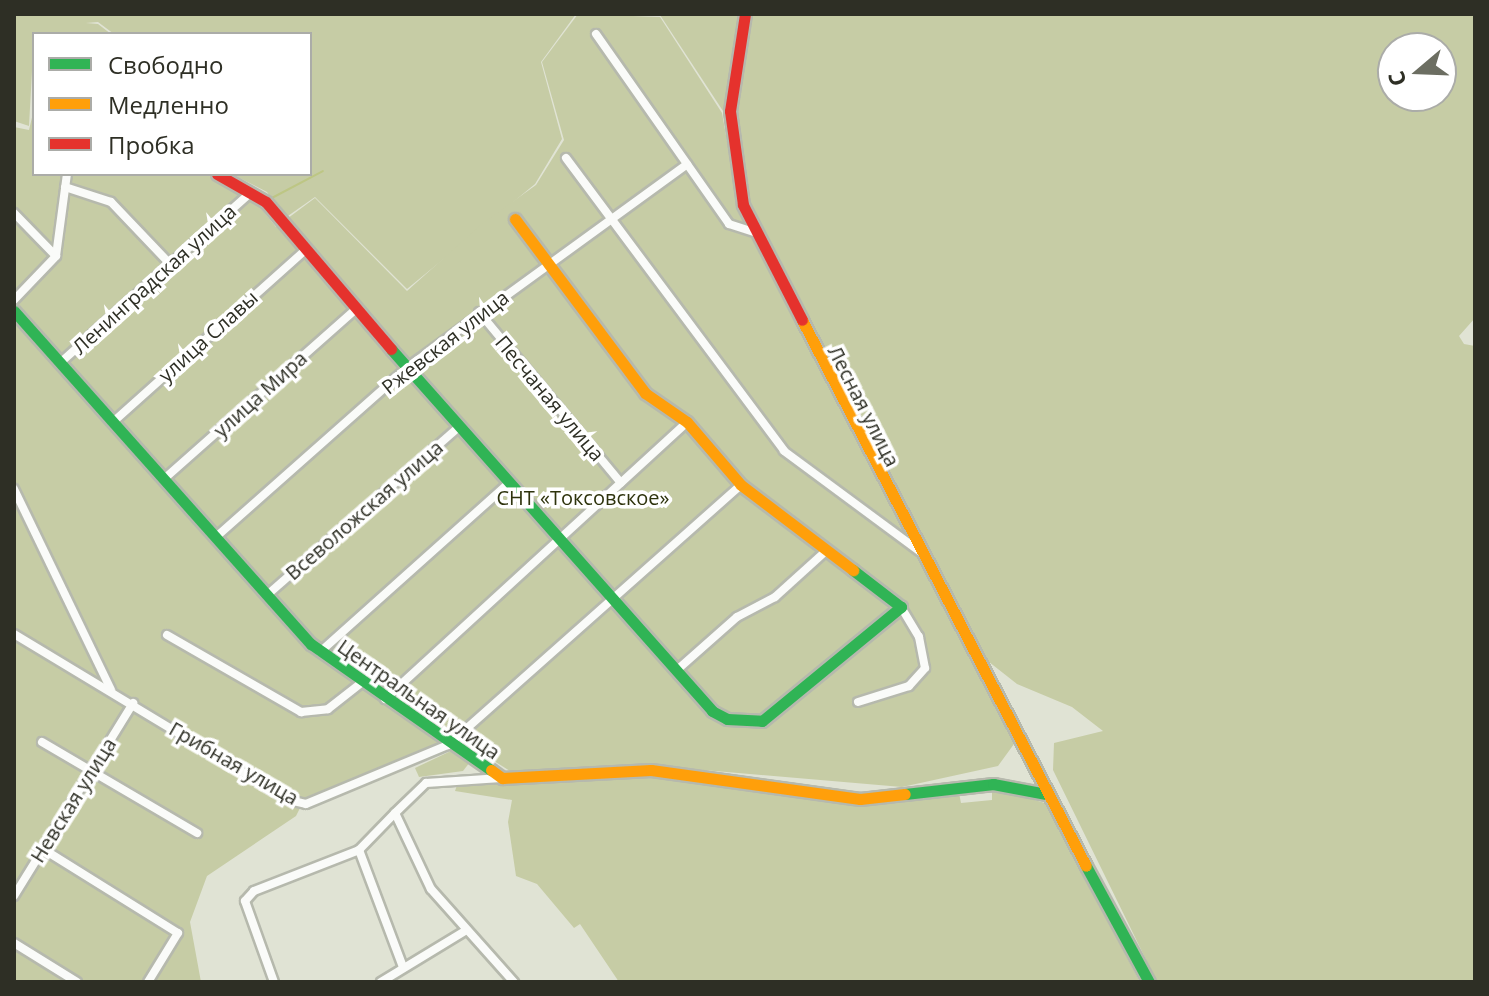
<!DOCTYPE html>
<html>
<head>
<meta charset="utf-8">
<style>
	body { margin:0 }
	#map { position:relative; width:1489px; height:996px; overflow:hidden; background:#e0e3d4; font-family:"Open Sans",sans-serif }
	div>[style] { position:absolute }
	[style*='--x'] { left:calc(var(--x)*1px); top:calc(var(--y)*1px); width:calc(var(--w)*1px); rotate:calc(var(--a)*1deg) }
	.green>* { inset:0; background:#c6cca5 }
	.stream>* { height:2px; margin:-1px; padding:0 1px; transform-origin:1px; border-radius:1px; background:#bdc684 }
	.roads { filter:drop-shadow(2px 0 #b6b9ad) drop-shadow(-2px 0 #b6b9ad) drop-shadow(0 2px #b6b9ad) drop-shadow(0 -2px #b6b9ad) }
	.street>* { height:8px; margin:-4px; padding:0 4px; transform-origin:4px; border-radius:4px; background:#fafbf9 }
	.fast>* { height:11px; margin:-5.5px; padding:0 5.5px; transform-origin:5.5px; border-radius:5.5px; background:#30b455 }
	.slow>* { height:11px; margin:-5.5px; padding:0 5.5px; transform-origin:5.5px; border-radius:5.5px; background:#ff9f0a }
	.jam>* { height:11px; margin:-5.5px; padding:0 5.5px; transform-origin:5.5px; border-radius:5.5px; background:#e5322d }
	span { translate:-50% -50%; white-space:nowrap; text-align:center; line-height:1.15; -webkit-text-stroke:7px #fff; paint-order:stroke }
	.street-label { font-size:20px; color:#2e2f25 }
	.park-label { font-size:20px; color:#2e330d }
	.frame { position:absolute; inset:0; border:16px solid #2e2f25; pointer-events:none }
	.legend { position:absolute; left:32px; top:32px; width:280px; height:144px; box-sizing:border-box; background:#fff; border:2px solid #abaca8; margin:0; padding:10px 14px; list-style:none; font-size:24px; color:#2e2f25 }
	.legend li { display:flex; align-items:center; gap:16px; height:40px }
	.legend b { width:40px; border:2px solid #abaca8 }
	.north { position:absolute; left:1377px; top:32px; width:80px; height:80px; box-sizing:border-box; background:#fff; border:2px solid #abaca8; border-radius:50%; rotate:251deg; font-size:22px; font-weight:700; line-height:32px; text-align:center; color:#2e2f25 }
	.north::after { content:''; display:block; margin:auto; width:28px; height:36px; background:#6c6e62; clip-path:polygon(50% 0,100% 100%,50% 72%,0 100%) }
</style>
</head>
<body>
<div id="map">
	<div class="green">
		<i style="clip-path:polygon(14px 14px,576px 14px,541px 62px,562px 139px,535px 184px,407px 289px,315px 197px,285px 218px,267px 192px,232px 174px,310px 174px,310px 34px,114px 34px,98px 22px,86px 23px,98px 24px,111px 34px,34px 34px,29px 126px,14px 121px)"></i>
		<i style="clip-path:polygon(578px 14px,660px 17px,722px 113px,737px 197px,752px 235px,1014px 744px,998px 766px,902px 787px,669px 767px,515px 774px,449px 733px,430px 750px,304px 800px,296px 816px,207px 876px,190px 922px,201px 982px,14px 982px,14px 127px,29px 130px,34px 109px,34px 174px,206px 174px,255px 201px,276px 227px,315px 198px,407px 291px,483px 223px,536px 185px,564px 140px,542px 62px)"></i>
		<i style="clip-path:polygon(658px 14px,740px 14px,723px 111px,660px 15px)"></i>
		<i style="clip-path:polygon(evenodd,749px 14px,1475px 14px,1475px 318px,1459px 336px,1464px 344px,1475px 346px,1475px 982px,1157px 982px,1053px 770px,1054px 743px,1103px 731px,1072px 707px,1017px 684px,984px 658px,759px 231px,748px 204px,734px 110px,749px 14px,1393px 48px,1441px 48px,1441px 96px,1393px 96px,1393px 48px)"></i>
		<i style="clip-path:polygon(453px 750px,470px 762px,463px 771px,419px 777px,415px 768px)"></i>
		<i style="clip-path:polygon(667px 777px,862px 804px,900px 803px,942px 793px,959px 793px,961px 803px,992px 800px,992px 788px,1045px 803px,1140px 982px,619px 982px,580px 924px,574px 928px,537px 884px,516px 876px,508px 822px,512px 800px,455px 791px,457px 785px)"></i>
	</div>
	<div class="stream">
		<i style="--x:268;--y:200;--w:62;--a:-27.8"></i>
	</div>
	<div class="roads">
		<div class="street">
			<i style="--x:596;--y:34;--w:232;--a:55"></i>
			<i style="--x:729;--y:224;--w:26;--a:18"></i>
			<i style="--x:566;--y:158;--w:365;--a:53.3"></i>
			<i style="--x:784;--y:451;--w:168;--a:36.5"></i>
			<i style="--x:65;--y:187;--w:48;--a:18.1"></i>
			<i style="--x:111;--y:202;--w:87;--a:46.4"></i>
			<i style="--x:14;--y:213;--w:60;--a:45.7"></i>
			<i style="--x:14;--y:300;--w:61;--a:-46.3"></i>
			<i style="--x:56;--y:256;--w:83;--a:-82.4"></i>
			<i style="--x:479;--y:312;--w:222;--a:50.3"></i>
			<i style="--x:60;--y:363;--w:254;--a:-41.8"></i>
			<i style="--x:113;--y:422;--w:256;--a:-41.8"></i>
			<i style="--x:164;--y:479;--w:256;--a:-41.5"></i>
			<i style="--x:14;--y:489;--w:223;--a:64.2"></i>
			<i style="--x:216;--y:537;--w:256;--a:-41.5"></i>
			<i style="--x:408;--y:367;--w:345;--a:-36"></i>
			<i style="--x:267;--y:595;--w:257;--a:-41.2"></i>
			<i style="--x:14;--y:634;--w:321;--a:31.1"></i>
			<i style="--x:289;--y:800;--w:17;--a:13"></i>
			<i style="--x:306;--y:804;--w:154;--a:-22.6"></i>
			<i style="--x:448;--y:745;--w:392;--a:-41.6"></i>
			<i style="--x:167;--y:635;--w:155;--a:29.9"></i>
			<i style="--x:301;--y:712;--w:27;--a:-6"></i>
			<i style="--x:328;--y:709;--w:42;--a:-38.2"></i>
			<i style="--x:320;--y:652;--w:255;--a:-41.8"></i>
			<i style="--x:677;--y:670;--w:80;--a:-41.5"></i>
			<i style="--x:737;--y:617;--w:43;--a:-27.8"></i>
			<i style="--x:775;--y:597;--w:70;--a:-42.1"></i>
			<i style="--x:385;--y:699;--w:410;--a:-42.5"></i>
			<i style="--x:858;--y:702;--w:53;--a:-17.4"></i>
			<i style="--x:909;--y:686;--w:24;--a:-48"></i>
			<i style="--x:925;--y:668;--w:32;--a:-101"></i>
			<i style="--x:919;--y:637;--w:35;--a:-121"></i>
			<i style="--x:42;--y:742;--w:180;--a:30.4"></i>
			<i style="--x:501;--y:778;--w:75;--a:176.2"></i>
			<i style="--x:426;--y:783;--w:43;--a:135.9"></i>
			<i style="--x:395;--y:813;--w:84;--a:64.7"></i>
			<i style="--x:431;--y:889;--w:125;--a:48.3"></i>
			<i style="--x:395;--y:813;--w:52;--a:134.2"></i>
			<i style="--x:359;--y:850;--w:125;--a:69.4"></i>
			<i style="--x:43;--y:849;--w:159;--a:31.9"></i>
			<i style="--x:178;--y:933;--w:57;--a:121.5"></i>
			<i style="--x:14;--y:896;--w:227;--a:-58.3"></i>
			<i style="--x:14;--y:943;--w:74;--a:31.8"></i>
			<i style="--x:274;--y:982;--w:86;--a:-109.7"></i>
			<i style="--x:245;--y:901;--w:13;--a:-48"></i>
			<i style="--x:254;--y:891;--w:113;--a:-21.3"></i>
			<i style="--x:381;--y:982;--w:98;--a:-31.3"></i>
		</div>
		<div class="fast">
			<i style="--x:14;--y:311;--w:446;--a:48.3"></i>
			<i style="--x:311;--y:644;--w:220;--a:35"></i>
			<i style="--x:391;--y:349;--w:484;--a:48.4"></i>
			<i style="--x:712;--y:711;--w:17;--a:28"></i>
			<i style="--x:727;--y:719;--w:35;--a:3"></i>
			<i style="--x:762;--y:721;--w:180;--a:-39.4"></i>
			<i style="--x:901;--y:607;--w:61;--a:-142.4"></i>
			<i style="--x:905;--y:794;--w:89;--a:-6.5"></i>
			<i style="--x:993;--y:784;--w:54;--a:10.7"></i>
			<i style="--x:1086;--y:866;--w:132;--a:61.5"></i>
		</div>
		<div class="slow">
			<i style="--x:515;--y:219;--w:217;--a:53.2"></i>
			<i style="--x:645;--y:393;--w:51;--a:34.6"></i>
			<i style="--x:687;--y:422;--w:83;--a:49.4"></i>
			<i style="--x:741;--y:485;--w:141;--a:37.2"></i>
			<i style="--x:802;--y:320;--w:615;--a:62.52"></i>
			<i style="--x:491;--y:770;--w:14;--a:36"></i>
			<i style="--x:502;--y:778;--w:149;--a:-3.1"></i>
			<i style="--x:651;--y:770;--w:211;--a:7.9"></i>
			<i style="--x:860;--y:799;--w:45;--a:-6.3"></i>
		</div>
		<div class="jam">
			<i style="--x:745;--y:14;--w:98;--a:98.8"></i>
			<i style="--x:730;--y:111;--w:95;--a:82.1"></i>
			<i style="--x:743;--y:205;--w:129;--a:62.8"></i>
			<i style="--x:217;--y:174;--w:56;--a:29.7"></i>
			<i style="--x:266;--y:202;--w:193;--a:49.6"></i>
		</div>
	</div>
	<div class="street-label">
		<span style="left:154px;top:279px;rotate:-42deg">Ленинградская улица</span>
		<span style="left:208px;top:336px;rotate:-42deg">улица Славы</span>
		<span style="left:445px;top:342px;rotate:-38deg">Ржевская улица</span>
		<span style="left:260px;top:394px;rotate:-42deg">улица Мира</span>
		<span style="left:550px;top:398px;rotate:50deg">Песчаная улица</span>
		<span style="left:864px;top:406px;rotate:63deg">Лесная улица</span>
		<span style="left:364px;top:510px;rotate:-41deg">Всеволожская улица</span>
		<span style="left:419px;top:699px;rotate:35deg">Центральная улица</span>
		<span style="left:234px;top:763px;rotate:30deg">Грибная улица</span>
		<span style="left:73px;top:800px;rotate:-58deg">Невская улица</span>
	</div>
	<div class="park-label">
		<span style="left:583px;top:497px">СНТ «Токсовское»</span>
	</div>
	<div class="frame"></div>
	<ul class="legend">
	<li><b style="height:10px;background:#30b455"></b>Свободно</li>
	<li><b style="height:10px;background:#ff9f0a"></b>Медленно</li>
	<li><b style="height:10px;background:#e5322d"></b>Пробка</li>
	</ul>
	<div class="north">С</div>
</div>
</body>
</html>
